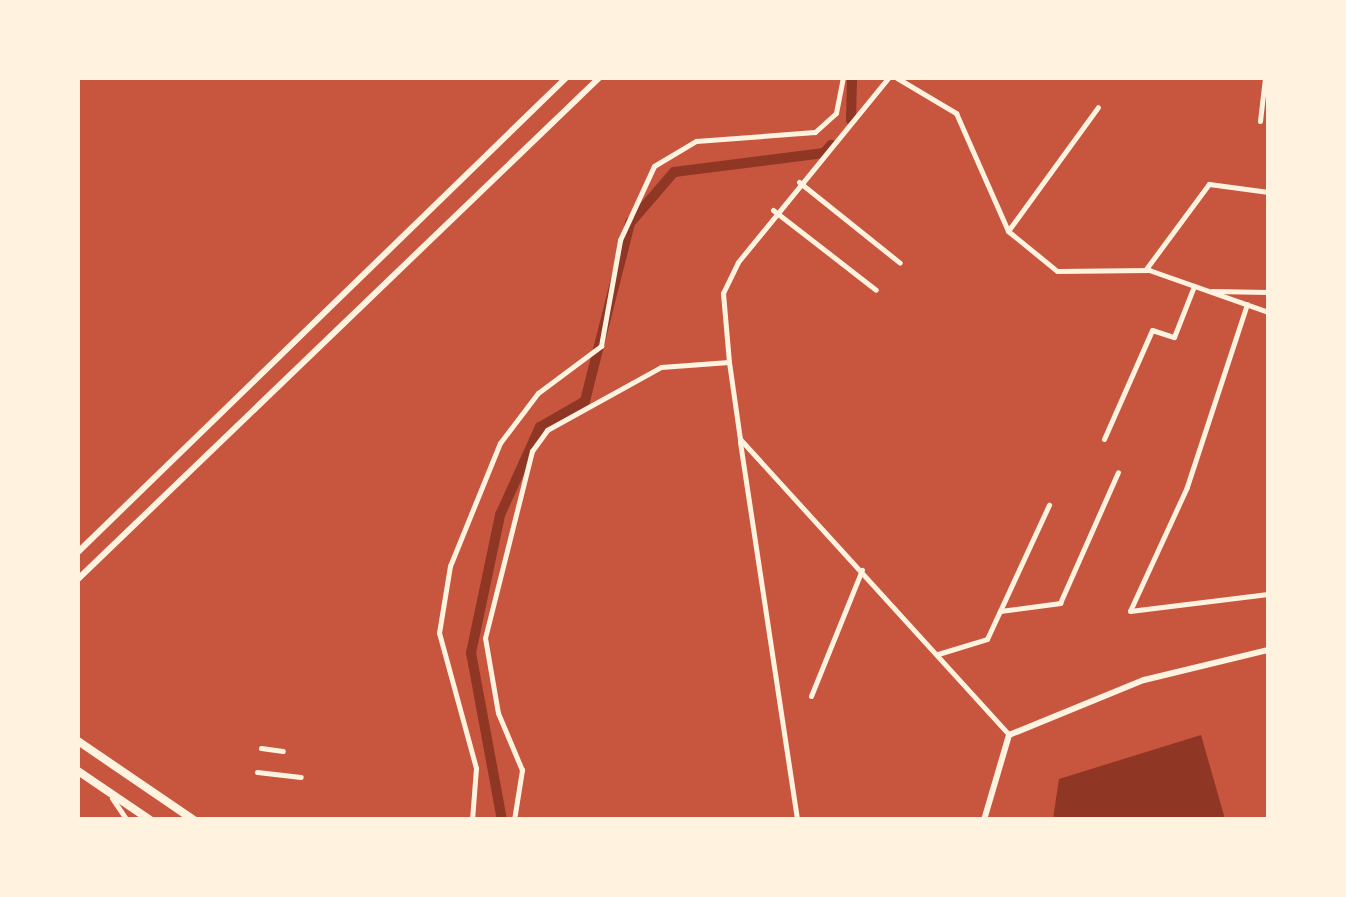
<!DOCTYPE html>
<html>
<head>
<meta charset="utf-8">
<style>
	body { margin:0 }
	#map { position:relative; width:1346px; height:897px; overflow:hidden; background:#c8553d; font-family:"Fira Sans",sans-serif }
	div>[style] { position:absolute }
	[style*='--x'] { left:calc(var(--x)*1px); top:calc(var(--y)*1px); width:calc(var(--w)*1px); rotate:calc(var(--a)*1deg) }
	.water>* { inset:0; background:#8f3625 }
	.canal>* { height:10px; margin:-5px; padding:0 5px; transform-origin:5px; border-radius:5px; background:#8f3625 }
	.minor>* { height:5px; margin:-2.5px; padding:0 2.5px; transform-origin:2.5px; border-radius:2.5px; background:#fff3e0 }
	.tertiary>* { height:6px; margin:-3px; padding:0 3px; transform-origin:3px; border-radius:3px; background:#fff3e0 }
	.secondary>* { height:8px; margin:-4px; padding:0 4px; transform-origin:4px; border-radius:4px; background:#fff3e0 }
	span { translate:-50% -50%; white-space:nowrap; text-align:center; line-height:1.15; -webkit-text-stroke:8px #fff3e0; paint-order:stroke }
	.frame { position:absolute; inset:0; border:80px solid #fff3e0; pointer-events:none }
</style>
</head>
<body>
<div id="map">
	<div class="water">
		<i style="clip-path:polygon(1201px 735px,1225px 819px,1053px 819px,1059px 779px)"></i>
	</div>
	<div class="canal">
		<i style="--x:851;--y:120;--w:42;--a:-88.6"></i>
		<i style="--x:502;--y:820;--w:170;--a:-100.5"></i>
		<i style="--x:471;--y:653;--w:141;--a:-78.1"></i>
		<i style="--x:500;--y:515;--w:97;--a:-65.6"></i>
		<i style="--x:540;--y:427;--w:52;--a:-30"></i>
		<i style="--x:585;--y:401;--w:184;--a:-75.8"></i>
		<i style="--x:630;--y:223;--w:67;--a:-49.2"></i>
		<i style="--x:674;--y:172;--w:151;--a:-7.2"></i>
		<i style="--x:824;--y:153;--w:11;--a:-49"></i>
	</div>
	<div class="minor">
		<i style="--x:897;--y:78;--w:69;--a:30.7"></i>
		<i style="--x:956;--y:113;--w:129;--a:66.2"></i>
		<i style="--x:1008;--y:231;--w:63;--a:39.2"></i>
		<i style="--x:1057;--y:271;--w:92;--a:-0.6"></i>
		<i style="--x:1149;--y:270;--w:126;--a:19.4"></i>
		<i style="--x:1260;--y:121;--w:43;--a:-83.4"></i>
		<i style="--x:799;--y:182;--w:129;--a:38.7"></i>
		<i style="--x:773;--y:210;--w:130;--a:37.8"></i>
		<i style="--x:1008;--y:231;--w:153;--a:-54"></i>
		<i style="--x:1146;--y:269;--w:106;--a:-53.5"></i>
		<i style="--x:1209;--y:184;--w:60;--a:7.7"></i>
		<i style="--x:1212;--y:291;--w:56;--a:1"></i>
		<i style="--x:1247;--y:304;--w:193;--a:108.2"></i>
		<i style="--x:1187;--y:487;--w:136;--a:114.7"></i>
		<i style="--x:1130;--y:611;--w:139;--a:-7"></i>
		<i style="--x:729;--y:362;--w:78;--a:81.9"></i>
		<i style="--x:740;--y:439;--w:400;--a:47.7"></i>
		<i style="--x:1104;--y:439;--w:119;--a:-66.2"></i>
		<i style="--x:1152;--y:330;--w:23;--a:18"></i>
		<i style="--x:1174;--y:337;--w:55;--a:-68.6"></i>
		<i style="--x:740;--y:442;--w:382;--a:81.4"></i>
		<i style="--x:1000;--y:611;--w:61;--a:-7.6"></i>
		<i style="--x:1060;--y:603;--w:143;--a:-66.1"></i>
		<i style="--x:938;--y:654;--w:51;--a:-17"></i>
		<i style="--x:987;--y:639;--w:148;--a:-65.2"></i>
		<i style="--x:811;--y:696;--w:136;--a:-68"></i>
		<i style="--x:261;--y:748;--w:22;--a:8"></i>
		<i style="--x:257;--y:772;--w:44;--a:6.5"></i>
		<i style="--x:112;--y:798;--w:27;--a:56"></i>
		<i style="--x:472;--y:820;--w:52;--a:-85.6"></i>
		<i style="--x:476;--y:768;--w:140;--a:-105.3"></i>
		<i style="--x:439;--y:633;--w:68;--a:-80.7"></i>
		<i style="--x:450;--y:566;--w:133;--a:-67.9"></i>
		<i style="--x:500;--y:443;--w:63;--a:-52.8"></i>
		<i style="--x:538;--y:393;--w:79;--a:-36.7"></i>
		<i style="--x:601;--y:346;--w:108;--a:-79.8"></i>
		<i style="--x:620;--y:240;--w:81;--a:-65.3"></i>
		<i style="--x:654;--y:166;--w:49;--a:-30.8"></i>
		<i style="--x:696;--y:141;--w:119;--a:-4.3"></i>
		<i style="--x:815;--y:132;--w:28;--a:-42"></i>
		<i style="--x:836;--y:113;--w:36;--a:-79"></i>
		<i style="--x:514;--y:820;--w:51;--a:-80.9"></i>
		<i style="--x:522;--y:770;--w:62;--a:-112.8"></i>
		<i style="--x:498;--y:713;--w:76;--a:-99.8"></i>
		<i style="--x:485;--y:638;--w:193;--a:-75.9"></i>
		<i style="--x:532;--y:451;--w:26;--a:-54"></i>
		<i style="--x:547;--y:430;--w:130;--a:-28.9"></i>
		<i style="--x:661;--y:367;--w:68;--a:-4.2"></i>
		<i style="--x:729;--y:362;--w:69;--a:-95"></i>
		<i style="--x:723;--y:293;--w:34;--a:-64"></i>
		<i style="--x:738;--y:262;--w:237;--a:-50.8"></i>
	</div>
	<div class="tertiary">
		<i style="--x:78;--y:552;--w:680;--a:-44.17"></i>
		<i style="--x:78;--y:579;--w:723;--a:-43.88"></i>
		<i style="--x:984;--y:820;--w:89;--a:-73.6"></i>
		<i style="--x:1009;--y:735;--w:146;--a:-22.2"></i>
		<i style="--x:1144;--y:680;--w:128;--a:-13.6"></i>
	</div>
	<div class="secondary">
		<i style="--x:78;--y:741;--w:140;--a:34.3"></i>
		<i style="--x:78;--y:771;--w:87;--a:34.2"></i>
	</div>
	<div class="frame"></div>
</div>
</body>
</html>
